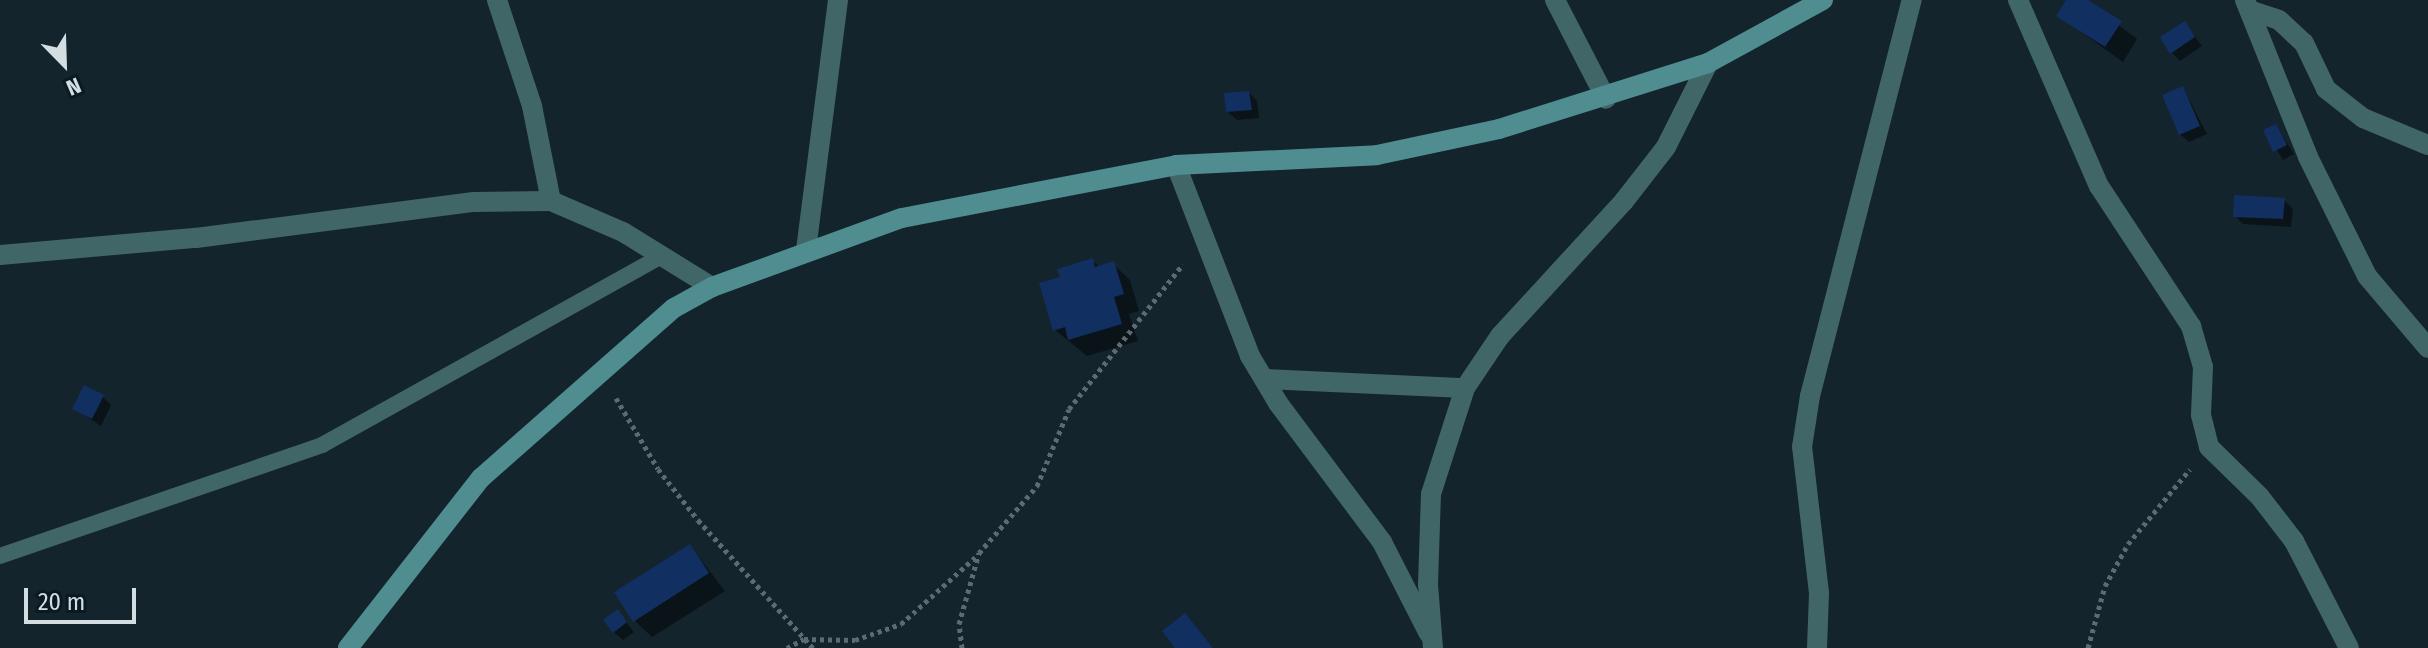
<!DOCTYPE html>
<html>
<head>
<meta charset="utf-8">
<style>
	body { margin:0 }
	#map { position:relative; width:2428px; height:648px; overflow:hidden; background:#13242c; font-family:"Fira Sans Condensed",sans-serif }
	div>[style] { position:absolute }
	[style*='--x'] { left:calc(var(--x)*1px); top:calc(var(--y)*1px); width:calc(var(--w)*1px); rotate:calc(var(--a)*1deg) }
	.shadow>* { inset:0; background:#0007 }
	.building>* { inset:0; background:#122f61 }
	.path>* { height:5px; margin-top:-2.5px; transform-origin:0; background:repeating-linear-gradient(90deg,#5c6a71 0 4px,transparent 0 8px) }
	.lane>* { height:16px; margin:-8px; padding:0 8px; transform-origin:8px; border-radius:8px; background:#416668 }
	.street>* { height:20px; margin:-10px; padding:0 10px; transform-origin:10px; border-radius:10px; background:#416668 }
	.secondary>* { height:20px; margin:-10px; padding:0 10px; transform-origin:10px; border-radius:10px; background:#4f8d90 }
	span { translate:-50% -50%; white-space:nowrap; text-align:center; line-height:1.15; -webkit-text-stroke:6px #0a1a22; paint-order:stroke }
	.north { position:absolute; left:24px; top:24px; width:80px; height:80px; -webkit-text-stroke:6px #0a1a22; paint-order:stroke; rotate:157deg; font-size:22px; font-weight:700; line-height:32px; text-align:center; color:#d3dee3 }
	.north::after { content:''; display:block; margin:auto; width:28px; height:36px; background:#d3dee3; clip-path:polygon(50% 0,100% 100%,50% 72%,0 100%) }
	.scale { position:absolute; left:24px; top:588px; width:112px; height:36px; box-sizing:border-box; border:4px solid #d3dee3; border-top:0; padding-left:10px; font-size:24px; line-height:28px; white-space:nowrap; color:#d3dee3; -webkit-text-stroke:6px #0a1a22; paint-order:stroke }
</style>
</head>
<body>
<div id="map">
	<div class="shadow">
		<i style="clip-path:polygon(2069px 0,2085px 0,2137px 39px,2123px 62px,2059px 16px)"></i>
		<i style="clip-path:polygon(2185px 23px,2202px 46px,2180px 61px,2172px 53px)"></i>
		<i style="clip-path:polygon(2183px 88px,2207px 134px,2189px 142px,2180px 134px)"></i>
		<i style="clip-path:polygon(1249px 93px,1257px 101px,1259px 118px,1237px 120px,1228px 112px)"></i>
		<i style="clip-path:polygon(2276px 126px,2294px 154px,2283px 160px,2265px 131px)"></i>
		<i style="clip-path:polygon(2284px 200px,2293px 209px,2291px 227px,2243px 224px,2235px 216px)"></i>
		<i style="clip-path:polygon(1092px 260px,1100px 268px,1113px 264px,1130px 280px,1139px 311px,1129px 314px,1138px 341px,1087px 356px,1055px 330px,1063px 278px)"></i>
		<i style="clip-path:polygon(103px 397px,111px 405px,101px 426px,75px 409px)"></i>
		<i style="clip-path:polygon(690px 546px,725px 591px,652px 637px,635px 621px)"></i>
		<i style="clip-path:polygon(618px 612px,634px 632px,623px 640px,614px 632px)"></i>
	</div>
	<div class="building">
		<i style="clip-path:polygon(2066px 0,2088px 0,2122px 21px,2105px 47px,2056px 16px)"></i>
		<i style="clip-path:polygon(2185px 21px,2195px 37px,2170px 54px,2160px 37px)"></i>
		<i style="clip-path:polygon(2183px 86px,2200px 126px,2179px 135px,2162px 95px)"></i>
		<i style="clip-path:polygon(1249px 91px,1252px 110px,1226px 112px,1224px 93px)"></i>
		<i style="clip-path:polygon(2276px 124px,2287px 145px,2273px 152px,2263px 130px)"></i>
		<i style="clip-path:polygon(2234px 195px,2285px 198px,2283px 219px,2233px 217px)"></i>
		<i style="clip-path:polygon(1093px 258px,1095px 267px,1114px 261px,1124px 294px,1114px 297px,1122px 324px,1068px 340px,1065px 327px,1053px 331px,1039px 283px,1060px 277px,1057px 269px)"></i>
		<i style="clip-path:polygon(84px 385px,104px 395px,92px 419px,72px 409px)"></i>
		<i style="clip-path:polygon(690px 544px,709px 573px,633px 622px,614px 592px)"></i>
		<i style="clip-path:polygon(618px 609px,627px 622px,613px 633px,603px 620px)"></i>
		<i style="clip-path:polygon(1185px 613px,1213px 648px,1175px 648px,1162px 631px)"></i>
	</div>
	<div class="path">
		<i style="--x:616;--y:398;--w:82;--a:59.4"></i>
		<i style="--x:658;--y:469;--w:65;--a:51.9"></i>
		<i style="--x:698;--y:520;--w:172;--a:48.1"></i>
		<i style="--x:787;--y:648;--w:19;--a:-28"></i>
		<i style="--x:804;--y:639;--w:51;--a:1.1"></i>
		<i style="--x:855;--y:640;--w:49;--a:-19.2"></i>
		<i style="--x:901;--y:624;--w:103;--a:-41.9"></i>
		<i style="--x:962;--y:648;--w:24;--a:-97"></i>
		<i style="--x:959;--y:624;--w:74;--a:-74.3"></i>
		<i style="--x:979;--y:553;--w:89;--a:-49.1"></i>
		<i style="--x:1037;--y:486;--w:83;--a:-67.4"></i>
		<i style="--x:1069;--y:409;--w:184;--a:-51.8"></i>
		<i style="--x:2088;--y:648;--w:64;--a:-74.7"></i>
		<i style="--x:2105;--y:586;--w:48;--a:-61.3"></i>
		<i style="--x:2128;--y:544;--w:97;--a:-50.4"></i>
	</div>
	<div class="lane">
		<i style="--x:0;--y:556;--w:341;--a:-19"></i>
		<i style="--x:322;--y:445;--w:389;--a:-29.1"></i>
	</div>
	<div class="street">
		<i style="--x:497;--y:0;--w:112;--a:71.7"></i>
		<i style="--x:532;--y:106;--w:97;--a:78.7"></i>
		<i style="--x:1555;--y:0;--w:111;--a:62.7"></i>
		<i style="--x:2018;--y:0;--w:203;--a:66.5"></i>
		<i style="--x:2099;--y:186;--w:168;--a:56.7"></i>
		<i style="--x:2191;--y:326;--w:43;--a:73.7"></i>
		<i style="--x:2203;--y:367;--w:48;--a:92.4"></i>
		<i style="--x:2201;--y:415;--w:33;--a:76"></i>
		<i style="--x:2209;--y:447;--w:71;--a:44.4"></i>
		<i style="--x:2260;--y:497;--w:56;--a:52.3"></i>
		<i style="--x:2294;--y:541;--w:120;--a:62.8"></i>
		<i style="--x:2245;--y:0;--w:169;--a:68.1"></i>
		<i style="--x:2308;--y:157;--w:133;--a:63.6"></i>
		<i style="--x:2367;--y:276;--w:94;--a:49.7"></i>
		<i style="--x:2252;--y:11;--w:28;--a:18"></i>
		<i style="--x:2279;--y:20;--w:34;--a:43"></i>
		<i style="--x:2304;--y:43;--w:51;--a:64.4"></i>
		<i style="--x:2326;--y:89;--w:47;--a:38.1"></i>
		<i style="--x:2363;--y:118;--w:70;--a:22.6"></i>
		<i style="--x:1176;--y:165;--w:205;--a:68.8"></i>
		<i style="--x:1250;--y:356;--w:55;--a:59.2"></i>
		<i style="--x:1278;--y:403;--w:174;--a:53.2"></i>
		<i style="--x:1382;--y:542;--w:103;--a:62.9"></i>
		<i style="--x:806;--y:250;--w:252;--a:-82.7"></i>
		<i style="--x:0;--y:255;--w:197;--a:-5"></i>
		<i style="--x:196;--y:238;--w:280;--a:-7.4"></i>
		<i style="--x:474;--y:202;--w:77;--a:-0.7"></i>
		<i style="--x:551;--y:201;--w:78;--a:23.3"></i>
		<i style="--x:623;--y:232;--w:105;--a:31.7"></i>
		<i style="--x:1264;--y:379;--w:201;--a:2.6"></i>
		<i style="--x:1433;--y:648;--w:64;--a:-94.5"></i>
		<i style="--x:1428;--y:584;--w:90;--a:-88.1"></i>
		<i style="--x:1431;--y:494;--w:111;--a:-72.2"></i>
		<i style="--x:1465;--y:388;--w:63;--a:-56.1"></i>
		<i style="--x:1500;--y:336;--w:183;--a:-47.4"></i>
		<i style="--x:1624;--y:201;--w:68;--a:-52.1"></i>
		<i style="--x:1666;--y:147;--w:94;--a:-63.4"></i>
		<i style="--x:1817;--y:648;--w:55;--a:-87.9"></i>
		<i style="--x:1819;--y:593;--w:147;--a:-96.6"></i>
		<i style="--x:1802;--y:447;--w:52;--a:-81.1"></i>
		<i style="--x:1810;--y:396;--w:409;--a:-75.6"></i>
	</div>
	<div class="secondary">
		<i style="--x:348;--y:648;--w:216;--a:-52"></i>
		<i style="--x:481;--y:478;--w:257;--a:-41.4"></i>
		<i style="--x:674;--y:308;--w:43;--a:-28.9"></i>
		<i style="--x:712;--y:287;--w:202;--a:-20"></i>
		<i style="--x:902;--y:218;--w:279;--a:-10.9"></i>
		<i style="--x:1176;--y:165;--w:201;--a:-2.8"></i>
		<i style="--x:1377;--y:155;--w:125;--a:-12"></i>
		<i style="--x:1499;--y:129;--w:219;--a:-17.5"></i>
		<i style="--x:1708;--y:63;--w:131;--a:-28.7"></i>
	</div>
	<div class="north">N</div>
	<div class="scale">20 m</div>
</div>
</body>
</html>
